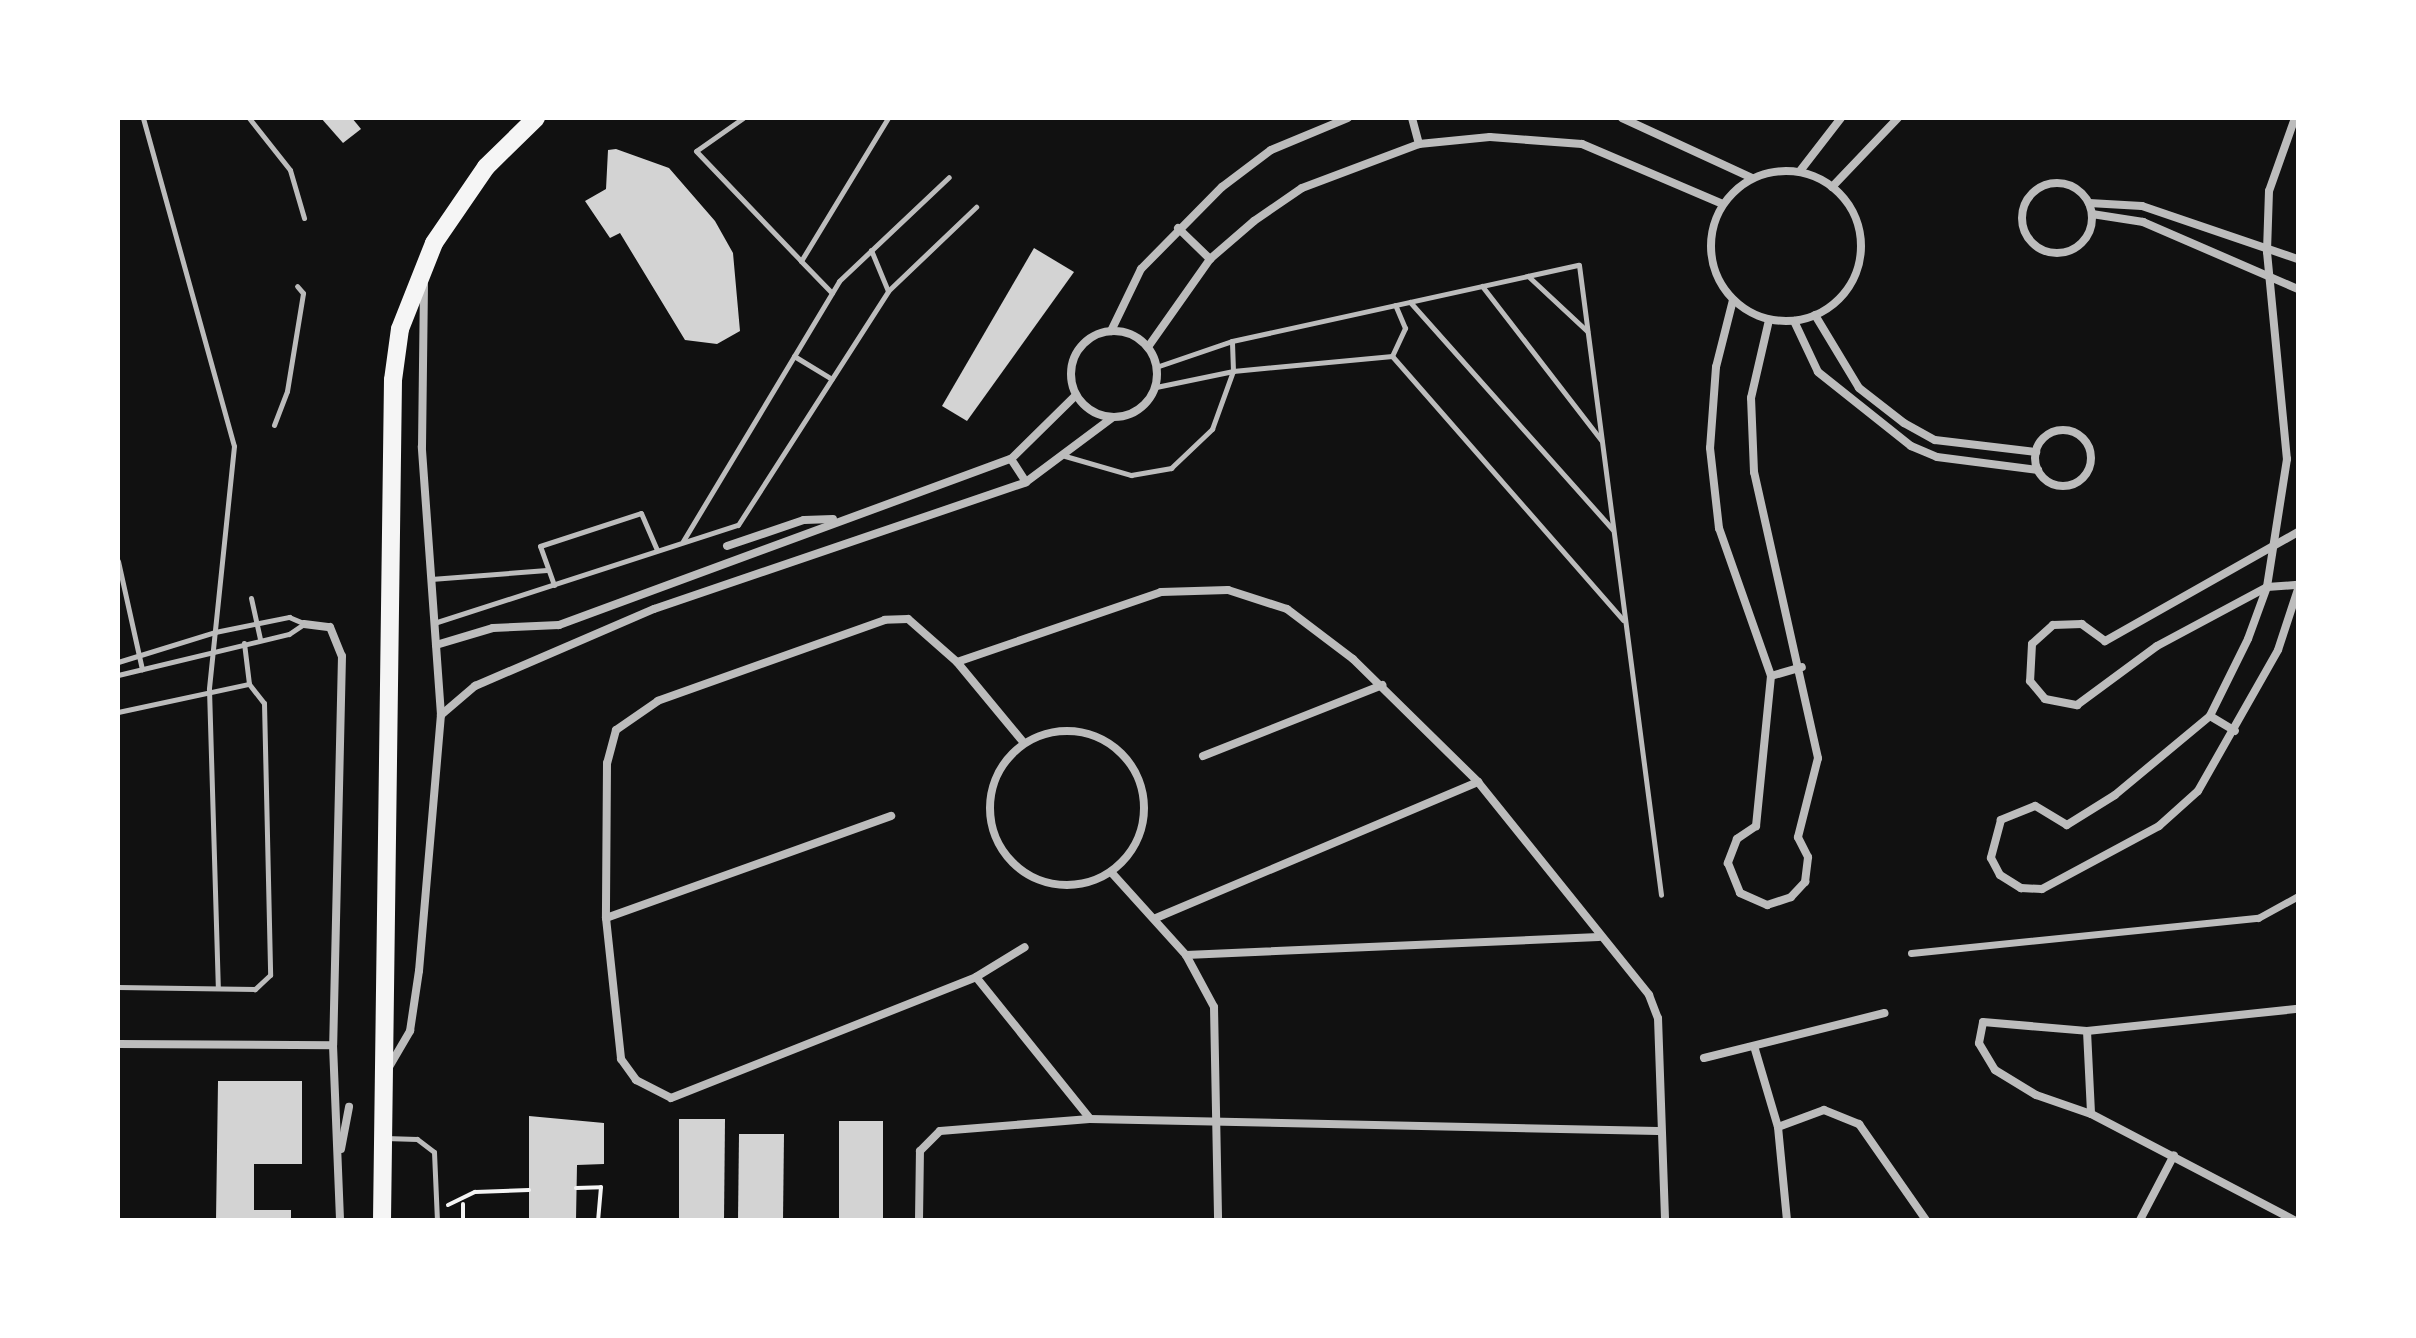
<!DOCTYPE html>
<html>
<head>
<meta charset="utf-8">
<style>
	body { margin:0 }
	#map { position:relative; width:2416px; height:1338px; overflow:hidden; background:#111; font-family:"Fira Sans Condensed",sans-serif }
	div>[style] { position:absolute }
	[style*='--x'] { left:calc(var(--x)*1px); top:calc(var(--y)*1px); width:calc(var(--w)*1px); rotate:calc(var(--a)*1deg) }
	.building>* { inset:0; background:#d3d3d3 }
	.path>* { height:4px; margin:-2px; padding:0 2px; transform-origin:2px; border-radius:2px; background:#f5f5f5 }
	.service>* { height:5px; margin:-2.5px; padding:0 2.5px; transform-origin:2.5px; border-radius:2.5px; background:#bcbcbc }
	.pedestrian>* { height:7px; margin:-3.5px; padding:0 3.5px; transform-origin:3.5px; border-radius:3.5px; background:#bcbcbc }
	.minor>* { height:8px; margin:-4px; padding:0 4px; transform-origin:4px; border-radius:4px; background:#bcbcbc }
	.minor>.ring { margin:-4px; padding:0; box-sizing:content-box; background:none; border:8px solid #bcbcbc; border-radius:50% }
	.trunk>* { height:18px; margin:-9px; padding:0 9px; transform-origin:9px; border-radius:9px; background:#f5f5f5 }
	span { translate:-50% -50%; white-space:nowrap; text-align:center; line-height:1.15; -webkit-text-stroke:7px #fff; paint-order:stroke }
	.frame { position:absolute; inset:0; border:120px solid #fff; pointer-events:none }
</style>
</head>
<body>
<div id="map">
	<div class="building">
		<i style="clip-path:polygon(321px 118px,352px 118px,361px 129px,343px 143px)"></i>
		<i style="clip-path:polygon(616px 149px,669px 168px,715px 221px,733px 253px,740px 331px,717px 344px,685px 340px,620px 233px,610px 238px,585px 201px,606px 189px,608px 150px)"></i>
		<i style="clip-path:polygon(1034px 248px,1074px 272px,967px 421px,942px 406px)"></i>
		<i style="clip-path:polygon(218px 1081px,302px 1081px,302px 1164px,254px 1164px,254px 1210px,291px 1210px,291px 1220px,216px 1220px)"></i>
		<i style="clip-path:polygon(529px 1116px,604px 1123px,604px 1164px,577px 1165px,576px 1220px,529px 1220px)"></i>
		<i style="clip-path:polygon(679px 1119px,725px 1119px,724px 1220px,679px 1220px)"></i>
		<i style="clip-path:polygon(839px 1121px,883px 1121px,883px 1220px,839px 1220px)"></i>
		<i style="clip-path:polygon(739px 1134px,784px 1134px,783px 1220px,738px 1220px)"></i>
	</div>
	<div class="path">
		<i style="--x:576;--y:1188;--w:25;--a:-2"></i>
		<i style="--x:601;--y:1187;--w:33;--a:95"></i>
		<i style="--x:463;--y:1204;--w:16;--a:90"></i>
		<i style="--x:448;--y:1205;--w:30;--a:-26"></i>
		<i style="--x:475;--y:1192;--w:54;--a:-2.1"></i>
	</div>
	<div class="service">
		<i style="--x:143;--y:118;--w:340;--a:74.5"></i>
		<i style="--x:234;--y:446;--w:244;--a:95.9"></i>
		<i style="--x:209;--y:689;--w:298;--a:88.3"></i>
		<i style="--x:249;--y:118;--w:66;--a:51.7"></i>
		<i style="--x:290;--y:170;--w:50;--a:73.7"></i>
		<i style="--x:743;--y:118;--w:57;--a:144.9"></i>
		<i style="--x:696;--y:151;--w:152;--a:46.3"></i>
		<i style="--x:871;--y:250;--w:44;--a:67.5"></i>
		<i style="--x:1528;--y:276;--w:81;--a:43"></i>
		<i style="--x:1482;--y:286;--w:195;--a:52.3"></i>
		<i style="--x:832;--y:293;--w:45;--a:-134.1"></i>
		<i style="--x:801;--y:261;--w:167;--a:-58.7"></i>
		<i style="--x:1410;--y:302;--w:305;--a:48.3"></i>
		<i style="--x:794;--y:356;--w:44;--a:31.2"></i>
		<i style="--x:1392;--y:356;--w:351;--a:48.8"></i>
		<i style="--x:1156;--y:367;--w:80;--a:-18.9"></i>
		<i style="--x:1232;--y:341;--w:355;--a:-12.4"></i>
		<i style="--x:1579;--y:265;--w:635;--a:82.58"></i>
		<i style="--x:1156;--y:387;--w:79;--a:-11.7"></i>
		<i style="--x:1233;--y:371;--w:160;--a:-5.4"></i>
		<i style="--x:1392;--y:356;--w:31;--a:-65"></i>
		<i style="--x:1405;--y:328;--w:25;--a:-113"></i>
		<i style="--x:274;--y:425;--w:36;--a:-69"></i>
		<i style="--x:287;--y:391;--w:99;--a:-80.7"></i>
		<i style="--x:303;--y:293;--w:9;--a:-131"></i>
		<i style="--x:1065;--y:456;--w:69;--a:16.1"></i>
		<i style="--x:1131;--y:475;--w:41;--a:-9.9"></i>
		<i style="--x:1171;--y:468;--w:57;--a:-43.6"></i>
		<i style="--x:1212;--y:429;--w:62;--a:-70.1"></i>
		<i style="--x:1233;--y:371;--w:30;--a:-92"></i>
		<i style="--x:683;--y:541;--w:303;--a:-59"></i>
		<i style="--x:839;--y:281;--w:151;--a:-43.4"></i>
		<i style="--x:118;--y:561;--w:111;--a:77.5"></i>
		<i style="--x:431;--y:579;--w:116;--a:-4.4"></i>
		<i style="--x:554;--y:585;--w:41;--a:-109.7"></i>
		<i style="--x:540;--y:546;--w:106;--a:-18.1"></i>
		<i style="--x:641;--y:513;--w:40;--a:66.6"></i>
		<i style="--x:251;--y:598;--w:42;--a:77.6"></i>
		<i style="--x:434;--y:623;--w:319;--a:-17.9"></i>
		<i style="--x:738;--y:525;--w:278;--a:-57.3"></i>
		<i style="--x:888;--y:291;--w:122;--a:-43.7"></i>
		<i style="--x:244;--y:643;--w:41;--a:83"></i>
		<i style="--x:118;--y:662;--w:102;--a:-17.2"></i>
		<i style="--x:215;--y:632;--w:76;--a:-11.5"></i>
		<i style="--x:289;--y:617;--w:15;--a:23"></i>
		<i style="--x:118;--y:675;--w:176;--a:-13.5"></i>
		<i style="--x:289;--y:634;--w:18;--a:-34"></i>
		<i style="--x:118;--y:712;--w:134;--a:-12.1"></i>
		<i style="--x:249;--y:684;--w:24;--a:52"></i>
		<i style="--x:264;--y:703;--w:272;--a:88.7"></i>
		<i style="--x:270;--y:975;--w:21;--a:137"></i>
		<i style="--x:255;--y:989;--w:137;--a:-179.2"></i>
		<i style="--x:385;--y:1138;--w:32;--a:2"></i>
		<i style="--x:417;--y:1139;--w:21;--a:37"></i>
		<i style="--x:434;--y:1152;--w:68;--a:87.5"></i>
	</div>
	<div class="pedestrian">
		<i style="--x:1911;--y:953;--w:349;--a:-5.8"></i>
		<i style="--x:2258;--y:918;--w:46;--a:-28.8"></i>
	</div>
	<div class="minor">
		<i style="--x:1412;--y:118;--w:27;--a:75"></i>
		<i style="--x:1622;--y:118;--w:143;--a:24.8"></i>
		<i style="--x:2295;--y:118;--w:77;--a:109.6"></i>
		<i style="--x:2269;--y:191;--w:61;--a:91.9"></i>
		<i style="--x:2267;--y:252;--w:208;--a:84.5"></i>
		<i style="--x:2287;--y:459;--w:130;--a:98.9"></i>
		<i style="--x:2267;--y:587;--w:55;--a:110.1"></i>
		<i style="--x:2248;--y:639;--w:86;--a:116.3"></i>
		<i style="--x:2210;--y:716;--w:124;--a:140.3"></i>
		<i style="--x:2115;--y:795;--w:57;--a:148"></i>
		<i style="--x:2067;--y:825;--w:37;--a:-149"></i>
		<i style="--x:2035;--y:806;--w:37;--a:158"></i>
		<i style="--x:2001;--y:820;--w:39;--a:105"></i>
		<i style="--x:1991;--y:858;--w:19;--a:62"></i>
		<i style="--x:2000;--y:875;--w:25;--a:32"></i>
		<i style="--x:2021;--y:888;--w:21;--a:3"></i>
		<i style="--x:2042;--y:889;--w:133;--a:-28.3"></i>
		<i style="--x:2159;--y:826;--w:52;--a:-41.9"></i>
		<i style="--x:2198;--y:791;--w:162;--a:-60.4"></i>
		<i style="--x:2278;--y:650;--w:64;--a:-71.8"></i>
		<i class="ring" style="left:1711px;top:171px;width:142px;height:142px"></i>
		<i style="--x:1800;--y:171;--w:67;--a:-52.3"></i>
		<i class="ring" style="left:2022px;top:183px;width:62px;height:62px"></i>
		<i style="--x:1832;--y:187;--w:95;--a:-46.3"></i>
		<i style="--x:2089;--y:203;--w:53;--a:3.2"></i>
		<i style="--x:2142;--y:206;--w:165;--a:18.8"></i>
		<i style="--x:2092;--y:214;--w:52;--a:8.9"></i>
		<i style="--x:2143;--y:222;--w:169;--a:23.4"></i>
		<i style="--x:1178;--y:228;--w:45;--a:44.1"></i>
		<i style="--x:1733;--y:300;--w:69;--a:104.2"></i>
		<i style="--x:1716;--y:367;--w:81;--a:94.2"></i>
		<i style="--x:1710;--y:448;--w:81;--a:83.6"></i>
		<i style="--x:1719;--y:528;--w:157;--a:70.6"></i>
		<i style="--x:1771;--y:676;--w:151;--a:95.7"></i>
		<i style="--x:1756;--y:826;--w:23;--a:146"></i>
		<i style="--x:1737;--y:839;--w:26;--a:111"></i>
		<i style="--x:1728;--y:863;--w:32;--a:68"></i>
		<i style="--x:1740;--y:893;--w:30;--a:24"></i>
		<i style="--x:1767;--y:905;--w:25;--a:-18"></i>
		<i style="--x:1791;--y:897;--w:21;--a:-47"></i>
		<i style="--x:1805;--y:882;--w:25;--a:-83"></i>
		<i style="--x:1808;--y:857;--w:22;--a:-117"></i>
		<i style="--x:1798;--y:837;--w:81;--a:-75.8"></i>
		<i style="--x:1818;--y:758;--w:293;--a:-102.6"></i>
		<i style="--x:1754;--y:472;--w:74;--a:-92.3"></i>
		<i style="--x:1751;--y:398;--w:80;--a:-77"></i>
		<i style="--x:1815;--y:315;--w:85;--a:58.9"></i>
		<i style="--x:1859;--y:388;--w:57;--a:37.9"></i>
		<i style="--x:1904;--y:423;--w:35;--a:29"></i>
		<i style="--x:1935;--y:440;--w:102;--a:6.8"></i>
		<i style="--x:1794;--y:321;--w:56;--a:64.8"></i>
		<i style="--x:1818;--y:372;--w:119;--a:38.5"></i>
		<i style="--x:1911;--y:446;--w:28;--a:23"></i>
		<i style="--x:1937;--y:457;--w:102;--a:7.3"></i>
		<i class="ring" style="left:1071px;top:331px;width:78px;height:78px"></i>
		<i style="--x:1111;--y:331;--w:69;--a:-64.2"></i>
		<i style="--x:1141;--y:269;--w:115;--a:-45.4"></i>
		<i style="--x:1222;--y:187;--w:61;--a:-37.1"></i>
		<i style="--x:1271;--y:150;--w:83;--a:-22.6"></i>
		<i style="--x:1148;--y:347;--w:108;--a:-54.8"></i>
		<i style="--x:1210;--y:259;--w:58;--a:-40.8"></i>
		<i style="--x:1254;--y:221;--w:58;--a:-34.5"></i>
		<i style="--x:1302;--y:188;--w:125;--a:-20.6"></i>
		<i style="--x:1419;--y:144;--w:71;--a:-5.6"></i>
		<i style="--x:1490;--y:137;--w:92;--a:4.4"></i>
		<i style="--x:1582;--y:144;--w:153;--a:23.1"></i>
		<i class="ring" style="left:2035px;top:430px;width:48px;height:48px"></i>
		<i style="--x:1011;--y:459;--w:27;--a:57"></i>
		<i style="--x:2298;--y:532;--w:222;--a:150.5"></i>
		<i style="--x:2105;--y:641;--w:29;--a:-144"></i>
		<i style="--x:2082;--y:624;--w:29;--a:178"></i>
		<i style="--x:2053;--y:625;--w:28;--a:138"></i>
		<i style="--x:2032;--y:644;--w:37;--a:93"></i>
		<i style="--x:2030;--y:681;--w:23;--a:50"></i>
		<i style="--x:2045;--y:699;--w:33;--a:11"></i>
		<i style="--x:2077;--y:705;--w:99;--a:-36.4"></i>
		<i style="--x:2157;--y:646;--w:125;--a:-28.2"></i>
		<i style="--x:2267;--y:587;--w:31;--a:-4"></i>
		<i style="--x:727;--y:546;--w:81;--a:-18.7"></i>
		<i style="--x:804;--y:520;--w:29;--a:-2"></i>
		<i style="--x:304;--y:624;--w:26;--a:7"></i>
		<i style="--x:330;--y:627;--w:31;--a:68"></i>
		<i style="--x:342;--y:656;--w:389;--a:91.3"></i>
		<i style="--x:333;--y:1045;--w:175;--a:87.7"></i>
		<i style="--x:436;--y:645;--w:59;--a:-16.6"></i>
		<i style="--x:493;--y:628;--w:66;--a:-2.6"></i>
		<i style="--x:559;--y:625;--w:482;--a:-20.2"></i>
		<i style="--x:1011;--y:459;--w:90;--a:-44.5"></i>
		<i style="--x:957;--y:662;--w:216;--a:-18.9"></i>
		<i style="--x:1161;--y:592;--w:67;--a:-1.7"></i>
		<i style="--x:1228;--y:590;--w:62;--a:17.9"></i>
		<i style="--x:1287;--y:609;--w:83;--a:37.1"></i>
		<i style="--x:1353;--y:659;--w:175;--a:44.5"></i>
		<i style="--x:1478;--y:782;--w:273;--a:51.2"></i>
		<i style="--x:1649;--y:995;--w:25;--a:69"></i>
		<i style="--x:1658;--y:1018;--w:202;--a:88"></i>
		<i style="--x:1771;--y:676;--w:32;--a:-16"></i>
		<i style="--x:441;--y:715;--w:45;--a:-40.5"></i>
		<i style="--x:475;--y:686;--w:195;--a:-23.3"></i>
		<i style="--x:654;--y:609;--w:393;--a:-18.8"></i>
		<i style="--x:1026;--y:482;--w:107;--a:-36.7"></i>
		<i style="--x:2210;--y:716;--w:29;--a:31"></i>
		<i class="ring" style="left:990px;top:731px;width:146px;height:146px"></i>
		<i style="--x:1024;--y:743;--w:105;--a:-129.6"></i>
		<i style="--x:957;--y:662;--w:65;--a:-138.7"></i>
		<i style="--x:908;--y:619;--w:23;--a:178"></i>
		<i style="--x:885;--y:620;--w:241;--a:160.4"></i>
		<i style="--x:658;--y:701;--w:51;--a:145.4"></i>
		<i style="--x:616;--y:730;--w:34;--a:105"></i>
		<i style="--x:607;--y:763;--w:155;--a:90.4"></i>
		<i style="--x:606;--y:918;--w:142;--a:83.9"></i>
		<i style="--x:621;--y:1059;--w:26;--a:54"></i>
		<i style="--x:636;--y:1080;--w:39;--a:27"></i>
		<i style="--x:671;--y:1098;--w:328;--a:-21.6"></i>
		<i style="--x:976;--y:977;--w:57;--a:-31.5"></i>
		<i style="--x:1203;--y:756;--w:193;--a:-21.6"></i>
		<i style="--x:1111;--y:872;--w:112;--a:47.9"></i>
		<i style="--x:1186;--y:955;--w:59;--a:61.7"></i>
		<i style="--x:1214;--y:1007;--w:213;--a:88.9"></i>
		<i style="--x:606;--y:918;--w:303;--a:-19.7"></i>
		<i style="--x:1156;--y:918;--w:350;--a:-22.9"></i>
		<i style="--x:1186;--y:955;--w:413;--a:-2.5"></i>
		<i style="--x:976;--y:977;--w:182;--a:51.2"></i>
		<i style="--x:2087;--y:1031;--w:83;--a:87.2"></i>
		<i style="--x:118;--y:1044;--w:215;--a:0.3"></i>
		<i style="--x:1754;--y:1046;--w:84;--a:73.5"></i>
		<i style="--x:1778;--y:1127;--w:93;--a:84.5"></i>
		<i style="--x:1704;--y:1058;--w:186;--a:-14"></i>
		<i style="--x:389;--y:1067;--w:42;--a:-59.7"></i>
		<i style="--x:410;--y:1031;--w:61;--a:-81.5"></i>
		<i style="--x:419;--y:971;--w:257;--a:-85.1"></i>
		<i style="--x:441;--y:715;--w:269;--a:-94.1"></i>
		<i style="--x:422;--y:447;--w:162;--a:-89.3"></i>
		<i style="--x:1778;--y:1127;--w:49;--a:-20.3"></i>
		<i style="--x:1824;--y:1110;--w:38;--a:22"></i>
		<i style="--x:1859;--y:1124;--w:117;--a:55.1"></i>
		<i style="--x:341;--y:1149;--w:43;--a:-79.2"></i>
		<i style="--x:919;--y:1220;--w:69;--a:-89.2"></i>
		<i style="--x:920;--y:1151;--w:28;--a:-45"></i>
		<i style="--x:940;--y:1131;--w:150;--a:-4.6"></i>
		<i style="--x:1090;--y:1119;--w:568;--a:1.21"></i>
		<i style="--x:2140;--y:1220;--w:73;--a:-62.4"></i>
		<i style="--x:2294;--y:1220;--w:229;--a:-152.4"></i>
		<i style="--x:2091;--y:1114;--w:58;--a:-160.9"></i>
		<i style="--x:2036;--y:1095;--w:48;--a:-148.6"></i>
		<i style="--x:1995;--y:1070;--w:31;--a:-121"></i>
		<i style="--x:1979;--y:1043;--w:21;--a:-79"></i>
		<i style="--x:1983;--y:1022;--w:104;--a:4.9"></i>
		<i style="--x:2087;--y:1031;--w:212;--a:-6"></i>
	</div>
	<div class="trunk">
		<i style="--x:382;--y:1220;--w:840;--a:-89.25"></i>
		<i style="--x:393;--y:380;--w:51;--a:-82.2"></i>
		<i style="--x:400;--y:329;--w:92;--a:-68.4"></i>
		<i style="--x:434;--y:243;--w:92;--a:-55.6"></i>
		<i style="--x:486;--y:167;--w:70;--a:-44.4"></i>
	</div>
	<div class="frame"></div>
</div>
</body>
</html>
